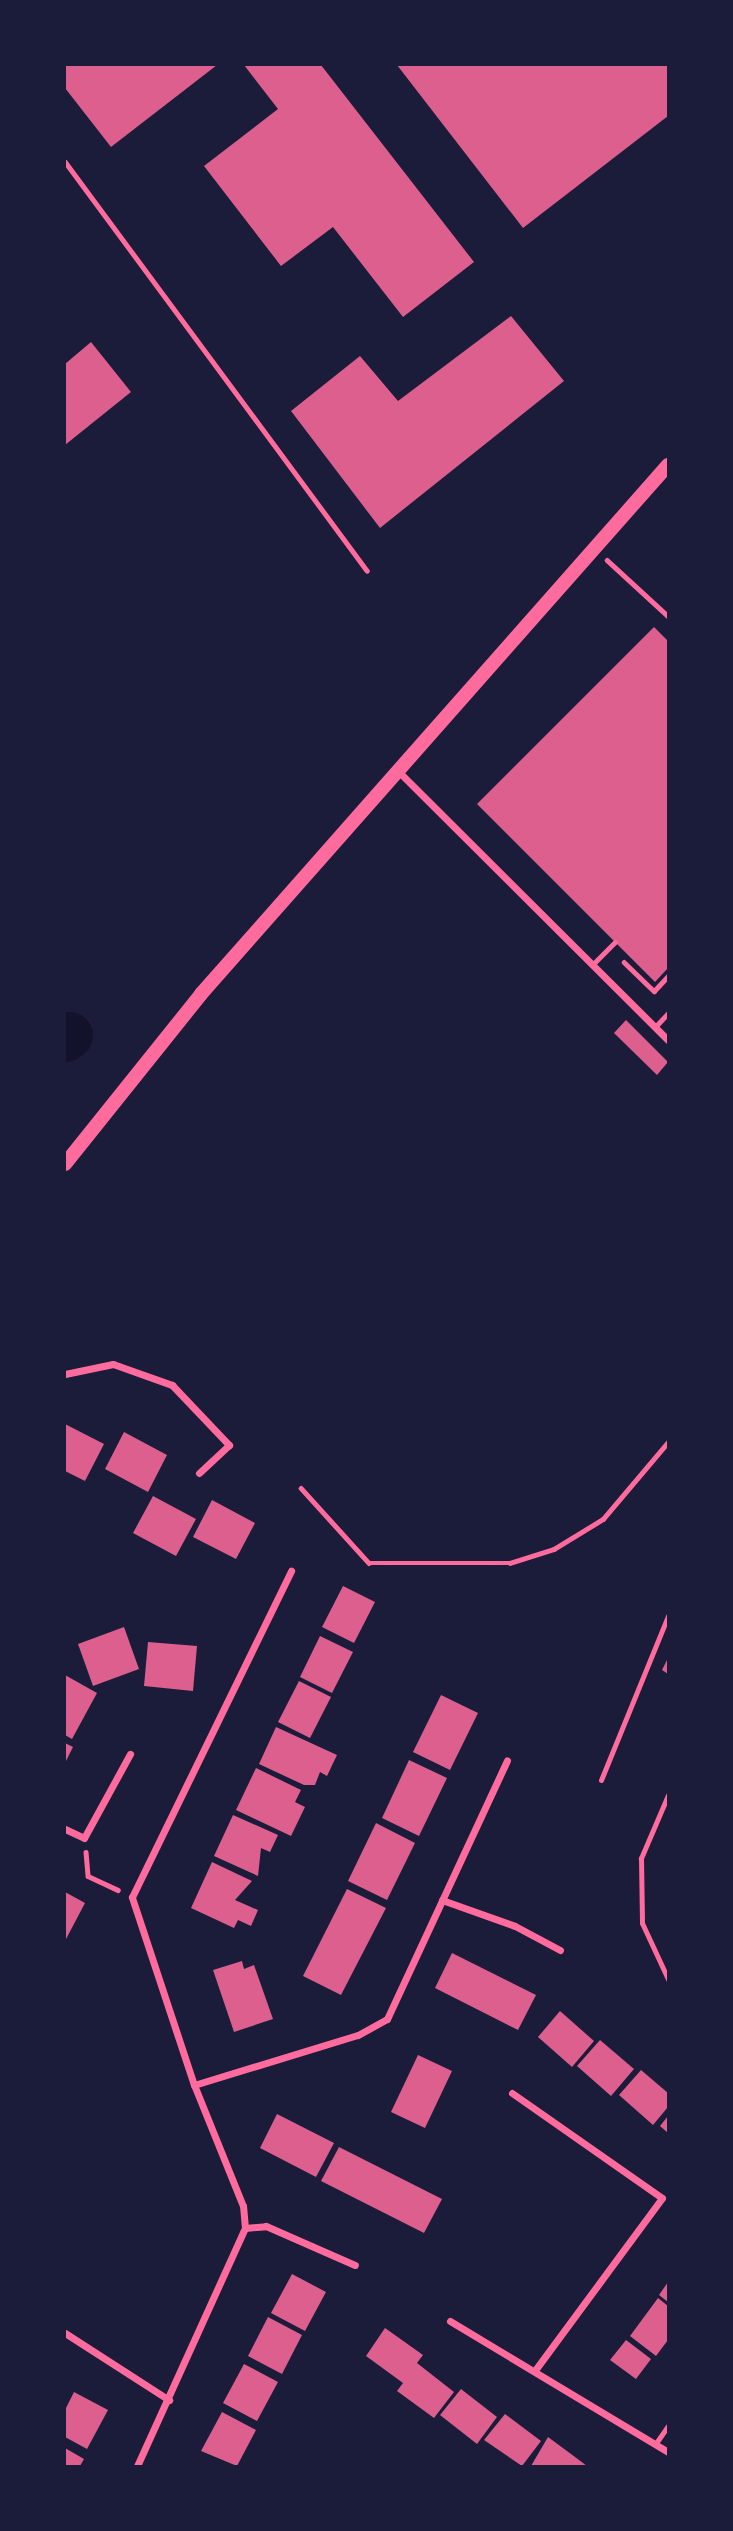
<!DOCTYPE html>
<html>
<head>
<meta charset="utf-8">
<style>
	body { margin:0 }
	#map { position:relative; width:733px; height:2531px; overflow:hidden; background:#1b1b3a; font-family:Quicksand,sans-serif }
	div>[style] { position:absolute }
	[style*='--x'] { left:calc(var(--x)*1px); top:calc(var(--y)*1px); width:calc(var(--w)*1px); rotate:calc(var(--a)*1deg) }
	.river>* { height:47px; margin:-23.5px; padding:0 23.5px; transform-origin:23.5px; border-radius:23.5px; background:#12122b }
	.building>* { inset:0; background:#dd5f8e }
	.path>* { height:4.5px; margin:-2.25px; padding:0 2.25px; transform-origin:2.25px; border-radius:2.25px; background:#ff6b9d }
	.service>* { height:5px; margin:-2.5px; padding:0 2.5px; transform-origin:2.5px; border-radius:2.5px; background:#ff6b9d }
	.minor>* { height:7px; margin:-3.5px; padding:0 3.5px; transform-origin:3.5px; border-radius:3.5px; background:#ff6b9d }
	.secondary>* { height:14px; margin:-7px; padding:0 7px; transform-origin:7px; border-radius:7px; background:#ff6b9d }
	span { translate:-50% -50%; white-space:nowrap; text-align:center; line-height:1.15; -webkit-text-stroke:6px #1b1b3a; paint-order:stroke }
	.frame { position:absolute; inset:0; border:66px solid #1b1b3a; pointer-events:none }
</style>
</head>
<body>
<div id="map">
	<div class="river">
		<i style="--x:65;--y:1038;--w:5;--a:-37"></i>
	</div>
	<div class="building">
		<i style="clip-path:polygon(65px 65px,217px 65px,111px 147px,65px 88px)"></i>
		<i style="clip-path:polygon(244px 65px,321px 65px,474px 262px,403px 317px,333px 227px,281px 266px,204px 166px,278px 109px)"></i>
		<i style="clip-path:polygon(397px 65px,668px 65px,668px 116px,523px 228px)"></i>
		<i style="clip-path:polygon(511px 316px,564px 381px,380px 528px,291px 411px,360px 356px,398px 401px)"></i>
		<i style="clip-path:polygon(91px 342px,131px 392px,65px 445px,65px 364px)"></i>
		<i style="clip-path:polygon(654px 627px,668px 641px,668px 968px,655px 982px,477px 804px)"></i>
		<i style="clip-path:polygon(626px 1020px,668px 1062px,657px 1075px,614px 1033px)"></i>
		<i style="clip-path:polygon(65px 1424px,104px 1444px,85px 1481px,65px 1471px)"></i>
		<i style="clip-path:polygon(124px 1432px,167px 1455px,148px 1492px,105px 1469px)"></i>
		<i style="clip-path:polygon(153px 1496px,196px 1519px,176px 1556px,133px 1533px)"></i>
		<i style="clip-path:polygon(212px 1500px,255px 1523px,236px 1559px,193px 1537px)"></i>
		<i style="clip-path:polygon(343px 1586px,375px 1602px,354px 1643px,322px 1627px)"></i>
		<i style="clip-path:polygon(124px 1627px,139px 1669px,93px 1686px,78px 1644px)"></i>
		<i style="clip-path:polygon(320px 1636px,353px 1652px,332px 1693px,300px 1677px)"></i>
		<i style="clip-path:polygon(148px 1642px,197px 1646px,193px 1691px,144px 1686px)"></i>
		<i style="clip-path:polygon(668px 1658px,668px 1674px,662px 1670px)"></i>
		<i style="clip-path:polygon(65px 1675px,97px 1693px,72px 1739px,65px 1735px)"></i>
		<i style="clip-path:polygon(299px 1681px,331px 1697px,310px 1738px,278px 1722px)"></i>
		<i style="clip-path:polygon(441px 1695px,478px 1713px,450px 1770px,413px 1752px)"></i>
		<i style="clip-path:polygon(276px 1727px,337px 1755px,327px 1776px,320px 1772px,315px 1785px,304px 1785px,259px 1764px)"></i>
		<i style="clip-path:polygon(65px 1743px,73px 1747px,65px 1763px)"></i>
		<i style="clip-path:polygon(409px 1760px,447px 1778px,419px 1836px,382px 1818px)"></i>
		<i style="clip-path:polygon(256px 1768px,301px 1790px,295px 1802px,305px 1807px,291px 1836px,236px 1810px)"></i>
		<i style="clip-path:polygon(233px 1815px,278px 1835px,270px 1852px,261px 1848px,258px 1876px,214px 1856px)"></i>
		<i style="clip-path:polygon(376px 1823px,415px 1843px,387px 1900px,348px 1881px)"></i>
		<i style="clip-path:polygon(212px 1862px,252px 1881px,235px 1900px,258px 1910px,251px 1926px,238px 1920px,234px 1928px,191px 1908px)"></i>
		<i style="clip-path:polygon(347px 1889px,386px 1908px,341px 1995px,303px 1976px)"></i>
		<i style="clip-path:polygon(65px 1892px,85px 1903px,65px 1941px)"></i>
		<i style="clip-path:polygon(452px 1953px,536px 1995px,518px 2030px,435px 1988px)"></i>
		<i style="clip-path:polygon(242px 1961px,244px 1969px,254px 1965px,273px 2019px,234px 2032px,213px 1970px)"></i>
		<i style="clip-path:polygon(560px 2011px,594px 2041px,572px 2067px,538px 2037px)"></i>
		<i style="clip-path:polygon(600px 2040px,634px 2069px,611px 2096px,577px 2066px)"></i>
		<i style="clip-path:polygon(418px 2055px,452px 2071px,425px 2128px,391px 2112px)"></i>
		<i style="clip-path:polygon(641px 2070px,668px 2093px,668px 2107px,653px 2125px,619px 2095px)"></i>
		<i style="clip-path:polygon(277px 2114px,334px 2143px,316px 2177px,260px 2148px)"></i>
		<i style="clip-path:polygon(668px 2116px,668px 2133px,660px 2126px)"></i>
		<i style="clip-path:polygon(339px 2147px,442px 2199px,424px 2233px,321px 2181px)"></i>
		<i style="clip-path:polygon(292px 2274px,326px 2292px,305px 2331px,271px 2313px)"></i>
		<i style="clip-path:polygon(668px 2282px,668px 2302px,659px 2295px)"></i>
		<i style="clip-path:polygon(658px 2298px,668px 2306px,668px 2340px,656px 2356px,630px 2336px)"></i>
		<i style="clip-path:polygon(268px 2317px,302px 2335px,282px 2374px,248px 2356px)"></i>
		<i style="clip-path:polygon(385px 2328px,423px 2355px,417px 2363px,454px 2392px,434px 2418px,397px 2391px,403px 2383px,366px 2356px)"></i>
		<i style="clip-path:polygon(626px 2340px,651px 2359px,636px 2379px,610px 2360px)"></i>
		<i style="clip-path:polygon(244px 2364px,278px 2382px,257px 2421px,223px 2403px)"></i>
		<i style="clip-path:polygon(461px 2389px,497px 2417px,477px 2444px,440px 2415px)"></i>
		<i style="clip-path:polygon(74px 2392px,108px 2410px,87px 2449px,65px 2437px,65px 2410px)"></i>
		<i style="clip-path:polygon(222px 2412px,256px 2430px,237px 2466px,201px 2451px)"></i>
		<i style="clip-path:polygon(505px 2414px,541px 2441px,522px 2466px,484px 2440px)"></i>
		<i style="clip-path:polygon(548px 2437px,567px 2451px,587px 2466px,531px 2466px)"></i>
		<i style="clip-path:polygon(65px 2448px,84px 2459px,80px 2466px,65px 2466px)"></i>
	</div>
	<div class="path">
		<i style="--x:607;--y:560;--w:83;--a:42.6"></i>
		<i style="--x:624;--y:962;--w:42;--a:44"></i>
		<i style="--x:654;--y:991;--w:21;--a:-47"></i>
		<i style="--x:301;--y:1488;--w:101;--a:47.8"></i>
		<i style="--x:369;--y:1563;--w:141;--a:0"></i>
		<i style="--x:510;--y:1563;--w:46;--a:-17.7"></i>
		<i style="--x:554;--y:1549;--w:57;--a:-31.5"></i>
		<i style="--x:603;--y:1519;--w:101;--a:-49.8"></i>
		<i style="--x:86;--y:1852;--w:24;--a:85"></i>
		<i style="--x:88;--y:1876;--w:33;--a:25"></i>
	</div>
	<div class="service">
		<i style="--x:65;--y:162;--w:508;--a:53.56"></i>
		<i style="--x:593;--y:964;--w:31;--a:-45"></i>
		<i style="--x:655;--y:1027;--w:19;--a:-47"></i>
		<i style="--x:601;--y:1780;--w:177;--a:-67.8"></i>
		<i style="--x:668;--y:1795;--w:69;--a:113.2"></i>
		<i style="--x:641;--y:1858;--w:65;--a:89.1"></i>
		<i style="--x:642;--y:1923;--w:62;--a:65.1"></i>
		<i style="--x:656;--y:2443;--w:21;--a:-55"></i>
	</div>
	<div class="minor">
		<i style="--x:399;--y:772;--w:380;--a:44.9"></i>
		<i style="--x:65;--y:1374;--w:49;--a:-11.8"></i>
		<i style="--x:113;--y:1364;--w:63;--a:19.6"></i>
		<i style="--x:172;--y:1385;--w:83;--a:46.5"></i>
		<i style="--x:229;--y:1445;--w:41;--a:137"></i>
		<i style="--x:65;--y:1829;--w:21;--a:25"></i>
		<i style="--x:84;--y:1838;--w:96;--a:-61.3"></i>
		<i style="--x:442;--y:1900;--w:77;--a:19.6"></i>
		<i style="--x:515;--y:1926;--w:51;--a:28.1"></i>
		<i style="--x:194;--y:2085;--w:171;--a:-17"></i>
		<i style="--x:358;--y:2035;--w:33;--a:-29"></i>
		<i style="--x:387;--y:2019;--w:285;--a:-65.1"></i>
		<i style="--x:512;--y:2093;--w:183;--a:35"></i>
		<i style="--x:662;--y:2198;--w:212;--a:126.4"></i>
		<i style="--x:245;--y:2228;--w:21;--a:-5"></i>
		<i style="--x:266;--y:2226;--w:97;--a:23.7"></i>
		<i style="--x:450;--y:2321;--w:254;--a:31"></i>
		<i style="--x:65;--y:2333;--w:124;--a:32.8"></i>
		<i style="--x:137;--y:2466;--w:261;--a:-65.6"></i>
		<i style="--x:245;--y:2228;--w:22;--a:-95"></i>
		<i style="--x:243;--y:2206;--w:131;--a:-112"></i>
		<i style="--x:194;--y:2085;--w:198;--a:-108.3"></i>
		<i style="--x:132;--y:1897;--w:363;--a:-64"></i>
	</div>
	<div class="secondary">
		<i style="--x:65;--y:1164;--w:218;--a:-51.3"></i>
		<i style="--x:201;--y:994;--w:706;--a:-48.56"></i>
	</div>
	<div class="frame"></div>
</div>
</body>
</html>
